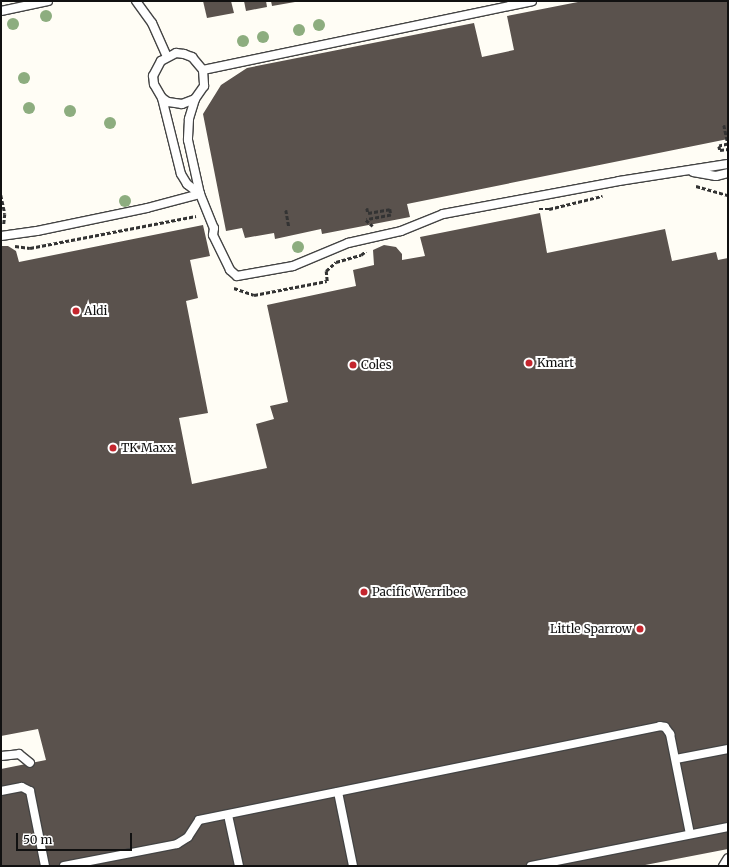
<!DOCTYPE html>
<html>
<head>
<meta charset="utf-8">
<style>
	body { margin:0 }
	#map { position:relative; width:729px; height:867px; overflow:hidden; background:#fffdf5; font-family:Merriweather,serif }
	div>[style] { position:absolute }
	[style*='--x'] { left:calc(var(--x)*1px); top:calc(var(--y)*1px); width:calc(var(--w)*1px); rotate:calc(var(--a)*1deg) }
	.building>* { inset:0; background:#5a524d }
	.path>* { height:2.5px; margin-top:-1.25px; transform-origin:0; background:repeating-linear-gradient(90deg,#333 0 4px,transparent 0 6px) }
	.roads { filter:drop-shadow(1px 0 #444) drop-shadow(-1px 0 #444) drop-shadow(0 1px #444) drop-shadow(0 -1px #444) }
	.service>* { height:8px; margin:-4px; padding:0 4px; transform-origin:4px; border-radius:4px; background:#fff }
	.trees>* { width:12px; height:12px; margin:-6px; border-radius:50%; background:#8dad7f }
	.dots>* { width:11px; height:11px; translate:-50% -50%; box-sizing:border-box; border:2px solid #fff; border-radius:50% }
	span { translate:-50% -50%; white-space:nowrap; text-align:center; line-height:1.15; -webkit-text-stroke:4px #fff; paint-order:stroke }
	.poi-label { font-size:12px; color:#111 }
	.left { translate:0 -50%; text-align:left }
	.right { translate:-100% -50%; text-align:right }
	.frame { position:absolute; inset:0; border:2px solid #111; pointer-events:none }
	.scale { position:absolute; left:16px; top:833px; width:116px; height:18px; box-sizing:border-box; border:2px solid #111; border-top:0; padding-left:5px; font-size:12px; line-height:14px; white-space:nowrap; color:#111; -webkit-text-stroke:3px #fff; paint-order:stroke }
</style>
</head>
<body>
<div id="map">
	<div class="building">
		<i style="clip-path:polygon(203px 1px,231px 1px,234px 13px,207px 18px)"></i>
		<i style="clip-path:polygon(244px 1px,266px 1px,267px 7px,246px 11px)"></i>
		<i style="clip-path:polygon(271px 1px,295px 1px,295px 2px,272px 6px)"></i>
		<i style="clip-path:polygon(583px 1px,728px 1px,728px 139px,407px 204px,410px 217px,322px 234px,321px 229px,275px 239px,274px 233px,245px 238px,242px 228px,226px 231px,203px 114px,221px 85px,247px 68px,474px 23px,482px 57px,514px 50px,507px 16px)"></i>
		<i style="clip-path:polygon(540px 213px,547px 253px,665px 229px,672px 261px,716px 252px,718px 260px,728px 258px,728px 849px,640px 866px,1px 866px,1px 769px,46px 760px,38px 729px,1px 736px,1px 246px,8px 246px,16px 251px,19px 262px,203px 225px,210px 256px,190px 260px,198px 298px,186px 301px,208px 413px,179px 418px,192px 484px,267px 468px,256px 424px,274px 419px,270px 406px,288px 402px,267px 305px,356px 286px,353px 270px,374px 265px,373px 250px,384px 245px,396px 247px,402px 254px,402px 260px,425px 256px,420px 237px)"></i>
	</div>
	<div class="path">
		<i style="--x:724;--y:125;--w:19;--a:78"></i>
		<i style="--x:728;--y:144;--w:9;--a:167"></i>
		<i style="--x:719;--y:146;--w:4;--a:76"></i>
		<i style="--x:720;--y:150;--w:8;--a:-7"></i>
		<i style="--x:696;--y:186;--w:33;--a:16"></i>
		<i style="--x:1;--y:195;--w:19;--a:78"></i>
		<i style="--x:5;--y:214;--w:10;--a:96"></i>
		<i style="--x:367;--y:208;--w:5;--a:79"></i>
		<i style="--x:368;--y:213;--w:22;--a:-10"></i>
		<i style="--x:390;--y:209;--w:6;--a:81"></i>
		<i style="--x:391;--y:215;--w:25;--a:169"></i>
		<i style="--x:366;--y:220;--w:9;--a:41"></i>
		<i style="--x:539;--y:209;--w:10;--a:0"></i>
		<i style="--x:549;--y:209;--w:55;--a:-13.8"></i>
		<i style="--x:286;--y:210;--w:17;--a:80"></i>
		<i style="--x:15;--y:246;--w:15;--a:8"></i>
		<i style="--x:30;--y:248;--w:169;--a:-10.9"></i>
		<i style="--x:234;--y:288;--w:21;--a:19"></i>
		<i style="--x:254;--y:295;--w:74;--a:-10.9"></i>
		<i style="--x:327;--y:281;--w:10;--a:-96"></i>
		<i style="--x:326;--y:271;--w:13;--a:-42"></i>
		<i style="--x:336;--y:262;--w:26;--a:-16"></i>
		<i style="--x:361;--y:255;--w:6;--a:-39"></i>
	</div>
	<div class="roads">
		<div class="service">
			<i style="--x:136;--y:1;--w:27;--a:54"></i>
			<i style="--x:152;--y:23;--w:36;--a:66"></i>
			<i style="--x:1;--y:11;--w:48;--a:-12"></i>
			<i style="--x:203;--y:70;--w:336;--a:-11.8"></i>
			<i style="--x:162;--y:98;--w:78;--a:76"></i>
			<i style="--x:181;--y:174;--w:12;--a:59"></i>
			<i style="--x:187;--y:184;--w:16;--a:38"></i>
			<i style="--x:195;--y:99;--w:14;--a:159"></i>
			<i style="--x:182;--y:104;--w:14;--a:-172"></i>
			<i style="--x:168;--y:102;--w:7;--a:-146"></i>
			<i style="--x:162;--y:98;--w:16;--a:-120"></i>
			<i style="--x:154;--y:84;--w:8;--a:-97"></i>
			<i style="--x:153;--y:76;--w:17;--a:-62"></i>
			<i style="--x:161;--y:61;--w:17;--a:-28"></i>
			<i style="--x:176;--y:53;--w:8;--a:7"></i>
			<i style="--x:184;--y:54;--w:9;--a:21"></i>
			<i style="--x:192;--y:57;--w:17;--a:50"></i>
			<i style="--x:203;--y:70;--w:16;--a:86"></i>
			<i style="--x:204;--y:86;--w:16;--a:125"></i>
			<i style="--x:195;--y:99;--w:21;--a:107"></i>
			<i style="--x:189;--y:119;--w:21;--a:93"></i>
			<i style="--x:188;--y:140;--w:55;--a:77.5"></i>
			<i style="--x:200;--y:194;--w:37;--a:68"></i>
			<i style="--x:214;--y:228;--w:7;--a:98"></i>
			<i style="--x:213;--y:235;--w:39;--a:64"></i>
			<i style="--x:230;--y:270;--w:9;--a:41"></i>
			<i style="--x:237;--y:276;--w:57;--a:-10.1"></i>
			<i style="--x:293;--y:266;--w:60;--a:-22.7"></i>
			<i style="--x:348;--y:243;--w:54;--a:-12.8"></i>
			<i style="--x:401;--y:231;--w:45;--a:-22"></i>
			<i style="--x:443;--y:214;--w:179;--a:-10.6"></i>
			<i style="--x:619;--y:181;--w:110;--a:-8.9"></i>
			<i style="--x:693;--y:172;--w:23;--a:10"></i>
			<i style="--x:716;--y:176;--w:12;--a:-14"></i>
			<i style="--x:1;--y:236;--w:36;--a:-8"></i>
			<i style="--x:37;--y:231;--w:112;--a:-11.8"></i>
			<i style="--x:147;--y:208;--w:55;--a:-14.8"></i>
			<i style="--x:1;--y:756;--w:18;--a:-6"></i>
			<i style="--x:19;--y:754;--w:14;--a:39"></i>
			<i style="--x:676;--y:759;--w:53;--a:-10.9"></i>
			<i style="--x:1;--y:791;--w:21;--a:-11"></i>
			<i style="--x:22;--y:787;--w:9;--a:27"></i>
			<i style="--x:30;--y:791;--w:76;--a:78.7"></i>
			<i style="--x:338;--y:792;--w:76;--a:78.5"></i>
			<i style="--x:228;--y:815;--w:52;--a:77.8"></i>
			<i style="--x:64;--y:866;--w:115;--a:-11"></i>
			<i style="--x:177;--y:844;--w:13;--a:-32"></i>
			<i style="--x:188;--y:837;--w:20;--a:-57"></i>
			<i style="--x:199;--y:820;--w:470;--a:-11.5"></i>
			<i style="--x:660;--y:726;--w:5;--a:11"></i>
			<i style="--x:665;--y:727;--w:9;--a:54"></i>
			<i style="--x:670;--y:734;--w:102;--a:78.7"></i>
			<i style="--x:531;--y:866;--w:201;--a:-11.2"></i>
			<i style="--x:723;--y:866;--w:9;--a:-58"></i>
		</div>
	</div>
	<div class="trees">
		<i style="left:46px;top:16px"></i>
		<i style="left:13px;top:24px"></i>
		<i style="left:319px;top:25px"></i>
		<i style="left:299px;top:30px"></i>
		<i style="left:263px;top:37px"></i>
		<i style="left:243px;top:41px"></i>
		<i style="left:24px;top:78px"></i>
		<i style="left:29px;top:108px"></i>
		<i style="left:70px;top:111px"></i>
		<i style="left:110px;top:123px"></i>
		<i style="left:125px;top:201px"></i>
		<i style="left:298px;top:247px"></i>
	</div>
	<div class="dots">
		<i style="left:76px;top:311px;background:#c4262e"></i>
		<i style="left:529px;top:363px;background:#c4262e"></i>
		<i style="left:353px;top:365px;background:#c4262e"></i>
		<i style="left:113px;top:448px;background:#c4262e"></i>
		<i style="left:364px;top:592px;background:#c4262e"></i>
		<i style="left:640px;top:629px;background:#c4262e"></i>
	</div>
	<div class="poi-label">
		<span class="left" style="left:84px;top:311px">Aldi</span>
		<span class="left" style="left:537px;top:363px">Kmart</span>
		<span class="left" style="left:361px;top:365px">Coles</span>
		<span class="left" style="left:121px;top:448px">TK Maxx</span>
		<span class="left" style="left:372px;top:592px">Pacific Werribee</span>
		<span class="right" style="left:632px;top:629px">Little Sparrow</span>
	</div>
	<div class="frame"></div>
	<div class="scale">50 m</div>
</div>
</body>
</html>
